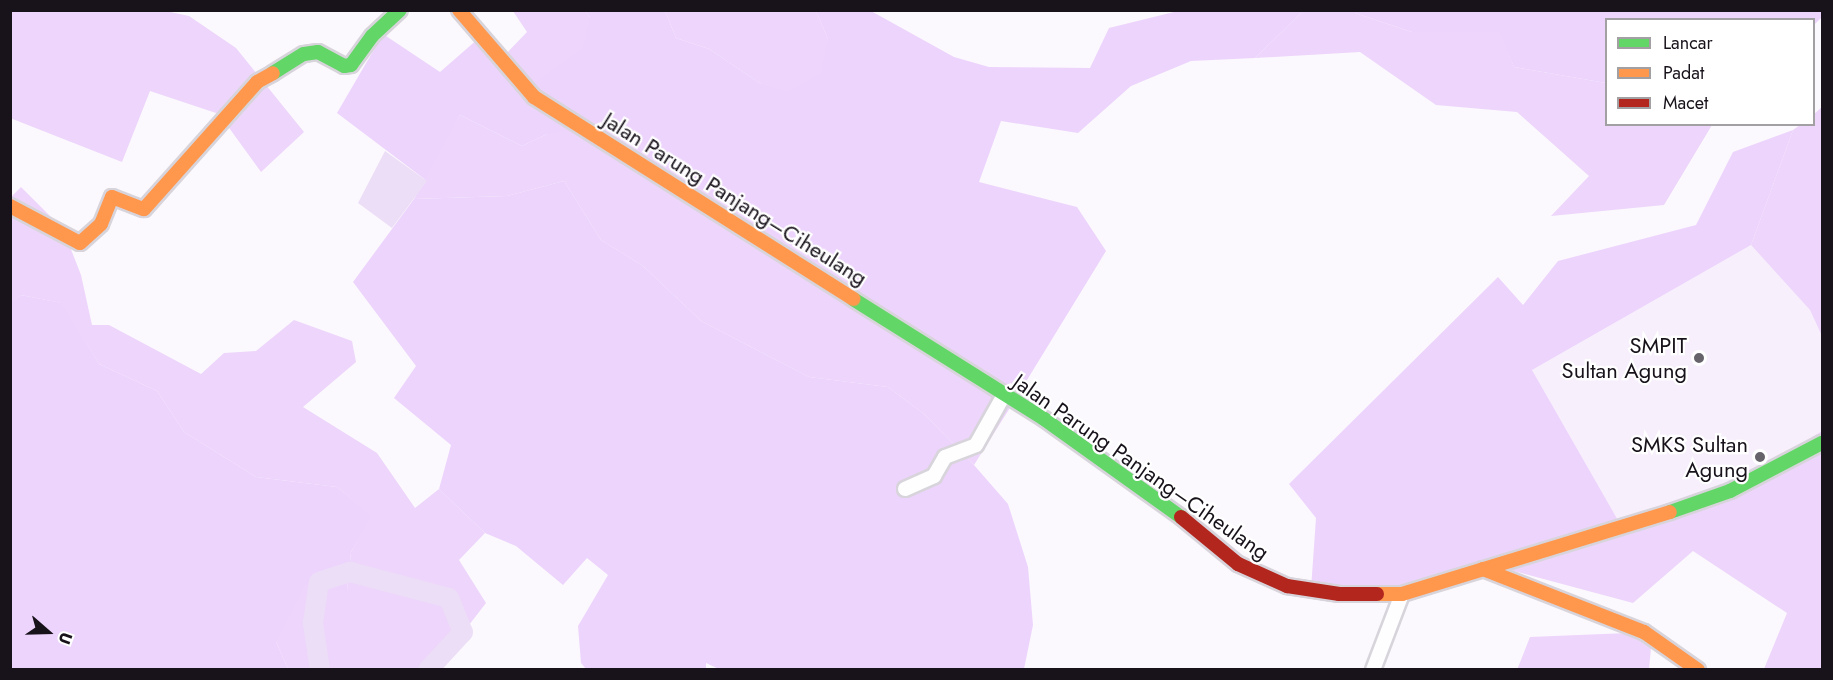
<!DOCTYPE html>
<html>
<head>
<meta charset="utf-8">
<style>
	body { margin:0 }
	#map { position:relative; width:1833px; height:680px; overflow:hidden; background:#fbf9fd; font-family:Jost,sans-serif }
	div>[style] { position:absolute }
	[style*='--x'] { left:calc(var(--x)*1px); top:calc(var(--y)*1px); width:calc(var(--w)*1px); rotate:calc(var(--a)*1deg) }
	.built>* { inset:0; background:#f7effc }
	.green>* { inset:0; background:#edd4fc }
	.forest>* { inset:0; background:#edd5fb }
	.water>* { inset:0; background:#eddef7 }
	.river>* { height:20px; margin:-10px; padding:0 10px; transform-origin:10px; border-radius:10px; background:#eddef7 }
	.roads { filter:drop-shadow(2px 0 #d8d4db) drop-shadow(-2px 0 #d8d4db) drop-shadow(0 2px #d8d4db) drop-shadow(0 -2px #d8d4db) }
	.street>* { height:14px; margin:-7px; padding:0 7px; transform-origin:7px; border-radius:7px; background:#fefeff }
	.fast>* { height:14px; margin:-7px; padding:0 7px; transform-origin:7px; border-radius:7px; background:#63d668 }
	.slow>* { height:14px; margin:-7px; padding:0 7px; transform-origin:7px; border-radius:7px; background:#ff974d }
	.jam>* { height:14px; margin:-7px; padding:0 7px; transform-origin:7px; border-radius:7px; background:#b3261e }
	.dots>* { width:16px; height:16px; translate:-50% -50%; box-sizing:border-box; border:3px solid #fff; border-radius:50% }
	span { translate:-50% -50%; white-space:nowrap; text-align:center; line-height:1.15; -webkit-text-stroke:4.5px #fff; paint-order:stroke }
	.street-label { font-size:22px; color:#18121b }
	.poi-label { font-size:22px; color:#18121b }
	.right { translate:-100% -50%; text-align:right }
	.frame { position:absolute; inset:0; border:12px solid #18121b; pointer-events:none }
	.legend { position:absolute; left:1605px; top:18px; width:210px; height:108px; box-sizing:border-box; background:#fff; border:2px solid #a3a0a4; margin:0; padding:8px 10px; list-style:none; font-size:18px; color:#18121b }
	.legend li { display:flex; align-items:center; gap:12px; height:30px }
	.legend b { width:30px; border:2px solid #a3a0a4 }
	.north { position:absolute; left:18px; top:602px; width:60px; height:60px; -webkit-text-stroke:4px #fff; paint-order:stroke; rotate:110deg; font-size:16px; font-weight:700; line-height:24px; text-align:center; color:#18121b }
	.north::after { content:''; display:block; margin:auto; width:21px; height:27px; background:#18121b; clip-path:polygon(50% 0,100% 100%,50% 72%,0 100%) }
</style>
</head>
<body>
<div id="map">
	<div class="built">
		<i style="clip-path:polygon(1751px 245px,1810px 310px,1822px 336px,1822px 431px,1753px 472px,1623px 529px,1532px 370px)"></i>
	</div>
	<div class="green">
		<i style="clip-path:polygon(585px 11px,665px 11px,676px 38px,709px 49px,761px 84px,828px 39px,816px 11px,871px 11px,954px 57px,989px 67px,1090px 68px,1109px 28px,1178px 11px,1822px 11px,1822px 17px,1814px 25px,1814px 20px,1606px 20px,1606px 83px,1514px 67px,1499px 32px,1412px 32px,1355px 13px,1301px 13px,1255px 58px,1191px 61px,1131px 86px,1078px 133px,1001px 121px,979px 182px,1077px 207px,1106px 251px,1013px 403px,547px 134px,522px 146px,460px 115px,427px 181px,337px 113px,383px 34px,440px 72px,479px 38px,529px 87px,590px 17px)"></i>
		<i style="clip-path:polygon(1793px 130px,1751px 245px,1532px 370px,1623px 529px,1408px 595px,1311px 589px,1316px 518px,1289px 484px,1498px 277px,1523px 305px,1558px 261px,1696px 225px,1733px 152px)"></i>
		<i style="clip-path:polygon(564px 181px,601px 240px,643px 266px,701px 321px,809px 377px,888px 387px,924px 414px,974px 465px,1008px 504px,1028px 567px,1033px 625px,1024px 669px,721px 670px,706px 663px,706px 669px,586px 669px,581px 663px,578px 626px,608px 575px,587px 558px,563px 585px,516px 546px,485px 533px,439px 489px,451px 445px,394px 398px,416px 366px,353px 282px,414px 199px,507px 196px)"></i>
		<i style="clip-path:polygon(21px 295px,62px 303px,99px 364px,157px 391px,184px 432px,256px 477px,337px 487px,372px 516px,351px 552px,347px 591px,276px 642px,288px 669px,11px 670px,10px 303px)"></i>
	</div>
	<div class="forest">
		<i style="clip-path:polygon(161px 10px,189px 16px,236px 48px,304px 132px,261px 172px,219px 114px,150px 91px,122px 162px,10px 118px,12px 11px)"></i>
		<i style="clip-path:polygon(513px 11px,585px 11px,590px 17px,583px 48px,529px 87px,501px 59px,527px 32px)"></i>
		<i style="clip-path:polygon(665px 11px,816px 11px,828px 39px,821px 73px,788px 92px,761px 84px,709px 49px,676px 38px)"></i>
		<i style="clip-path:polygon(1301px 13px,1355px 13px,1412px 32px,1500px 32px,1514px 67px,1606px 83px,1606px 124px,1712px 125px,1664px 205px,1551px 216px,1589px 176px,1517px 112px,1436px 105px,1360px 52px,1255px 58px)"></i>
		<i style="clip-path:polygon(1822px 107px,1822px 336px,1810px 310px,1751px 245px,1793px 130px,1800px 125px,1814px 124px,1814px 114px)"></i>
		<i style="clip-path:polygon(460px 115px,522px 146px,547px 134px,583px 127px,1013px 403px,974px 465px,924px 414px,888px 387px,809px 377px,701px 321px,643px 266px,601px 240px,564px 181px,507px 196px,414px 199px)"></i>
		<i style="clip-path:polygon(21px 187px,63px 229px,81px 275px,92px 325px,109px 325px,201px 374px,224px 353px,256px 351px,294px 320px,352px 341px,356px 362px,303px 407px,377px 453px,415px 508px,439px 489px,485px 533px,459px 560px,486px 603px,435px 669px,288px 669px,276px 642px,305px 585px,347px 591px,351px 552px,371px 516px,337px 487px,256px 477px,184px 432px,157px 391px,99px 364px,61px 303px,21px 295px,11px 303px,11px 197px)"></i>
		<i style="clip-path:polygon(1822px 431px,1822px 669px,1764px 669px,1787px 613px,1693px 551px,1633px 603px,1499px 567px,1623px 529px,1753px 472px)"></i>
		<i style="clip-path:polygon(1628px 633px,1651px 648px,1649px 669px,1517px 670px,1530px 637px)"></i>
	</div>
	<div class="water">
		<i style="clip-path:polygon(385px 151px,427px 181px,392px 228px,358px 203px)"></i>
	</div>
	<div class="river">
		<i style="--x:320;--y:670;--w:48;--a:-98.5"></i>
		<i style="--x:313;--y:623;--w:41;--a:-81.7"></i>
		<i style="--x:319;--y:582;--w:33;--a:-18"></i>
		<i style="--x:350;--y:572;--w:102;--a:14.7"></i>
		<i style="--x:449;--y:598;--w:37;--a:68"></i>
		<i style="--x:463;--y:632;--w:52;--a:132.6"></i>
	</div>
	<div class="roads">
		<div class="street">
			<i style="--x:905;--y:489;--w:32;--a:-24"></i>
			<i style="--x:934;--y:476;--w:22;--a:-60"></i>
			<i style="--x:945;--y:457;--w:33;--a:-21"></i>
			<i style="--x:976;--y:445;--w:57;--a:-60.8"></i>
			<i style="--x:1373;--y:670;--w:81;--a:-69.1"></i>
		</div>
		<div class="fast">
			<i style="--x:273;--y:73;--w:36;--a:-32"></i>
			<i style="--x:304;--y:54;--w:14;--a:-8"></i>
			<i style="--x:318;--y:52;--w:30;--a:28"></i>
			<i style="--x:344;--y:66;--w:7;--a:-8"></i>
			<i style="--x:351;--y:65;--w:36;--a:-54"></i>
			<i style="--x:372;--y:36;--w:38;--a:-43"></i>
			<i style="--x:853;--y:299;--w:226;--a:32.1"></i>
			<i style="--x:1044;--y:419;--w:168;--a:35.6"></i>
			<i style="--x:1670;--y:512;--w:64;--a:-19.3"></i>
			<i style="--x:1730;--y:491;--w:104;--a:-27.6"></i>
		</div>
		<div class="slow">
			<i style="--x:459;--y:10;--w:115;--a:49.2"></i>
			<i style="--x:534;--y:97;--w:378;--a:32.3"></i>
			<i style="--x:10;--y:206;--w:79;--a:27.9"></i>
			<i style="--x:80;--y:243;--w:28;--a:-42"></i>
			<i style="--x:101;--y:224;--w:29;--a:-68"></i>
			<i style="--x:112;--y:197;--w:34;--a:21"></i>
			<i style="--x:144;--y:209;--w:170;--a:-48.3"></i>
			<i style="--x:257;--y:82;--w:18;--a:-29"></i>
			<i style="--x:1483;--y:569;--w:173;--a:21.4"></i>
			<i style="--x:1644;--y:632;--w:66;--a:35.1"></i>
			<i style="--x:1377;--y:594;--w:25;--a:0"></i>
			<i style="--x:1402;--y:594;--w:280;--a:-17"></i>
		</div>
		<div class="jam">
			<i style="--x:1181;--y:517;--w:74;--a:39.5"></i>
			<i style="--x:1238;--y:564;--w:54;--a:24.2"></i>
			<i style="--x:1287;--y:586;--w:53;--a:8.7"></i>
			<i style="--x:1339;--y:594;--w:38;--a:0"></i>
		</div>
	</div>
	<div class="dots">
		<i style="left:1699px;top:358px;background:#67636a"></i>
		<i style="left:1760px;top:457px;background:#67636a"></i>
	</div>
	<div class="street-label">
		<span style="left:735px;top:199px;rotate:32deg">Jalan Parung Panjang–Ciheulang</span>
		<span style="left:1141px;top:467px;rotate:35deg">Jalan Parung Panjang–Ciheulang</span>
	</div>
	<div class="poi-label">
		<span class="right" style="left:1687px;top:358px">SMPIT<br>Sultan Agung</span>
		<span class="right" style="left:1748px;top:457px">SMKS Sultan<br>Agung</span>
	</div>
	<div class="frame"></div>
	<ul class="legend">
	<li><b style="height:8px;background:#63d668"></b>Lancar</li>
	<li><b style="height:8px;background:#ff974d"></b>Padat</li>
	<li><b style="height:8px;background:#b3261e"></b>Macet</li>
	</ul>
	<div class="north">U</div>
</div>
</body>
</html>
